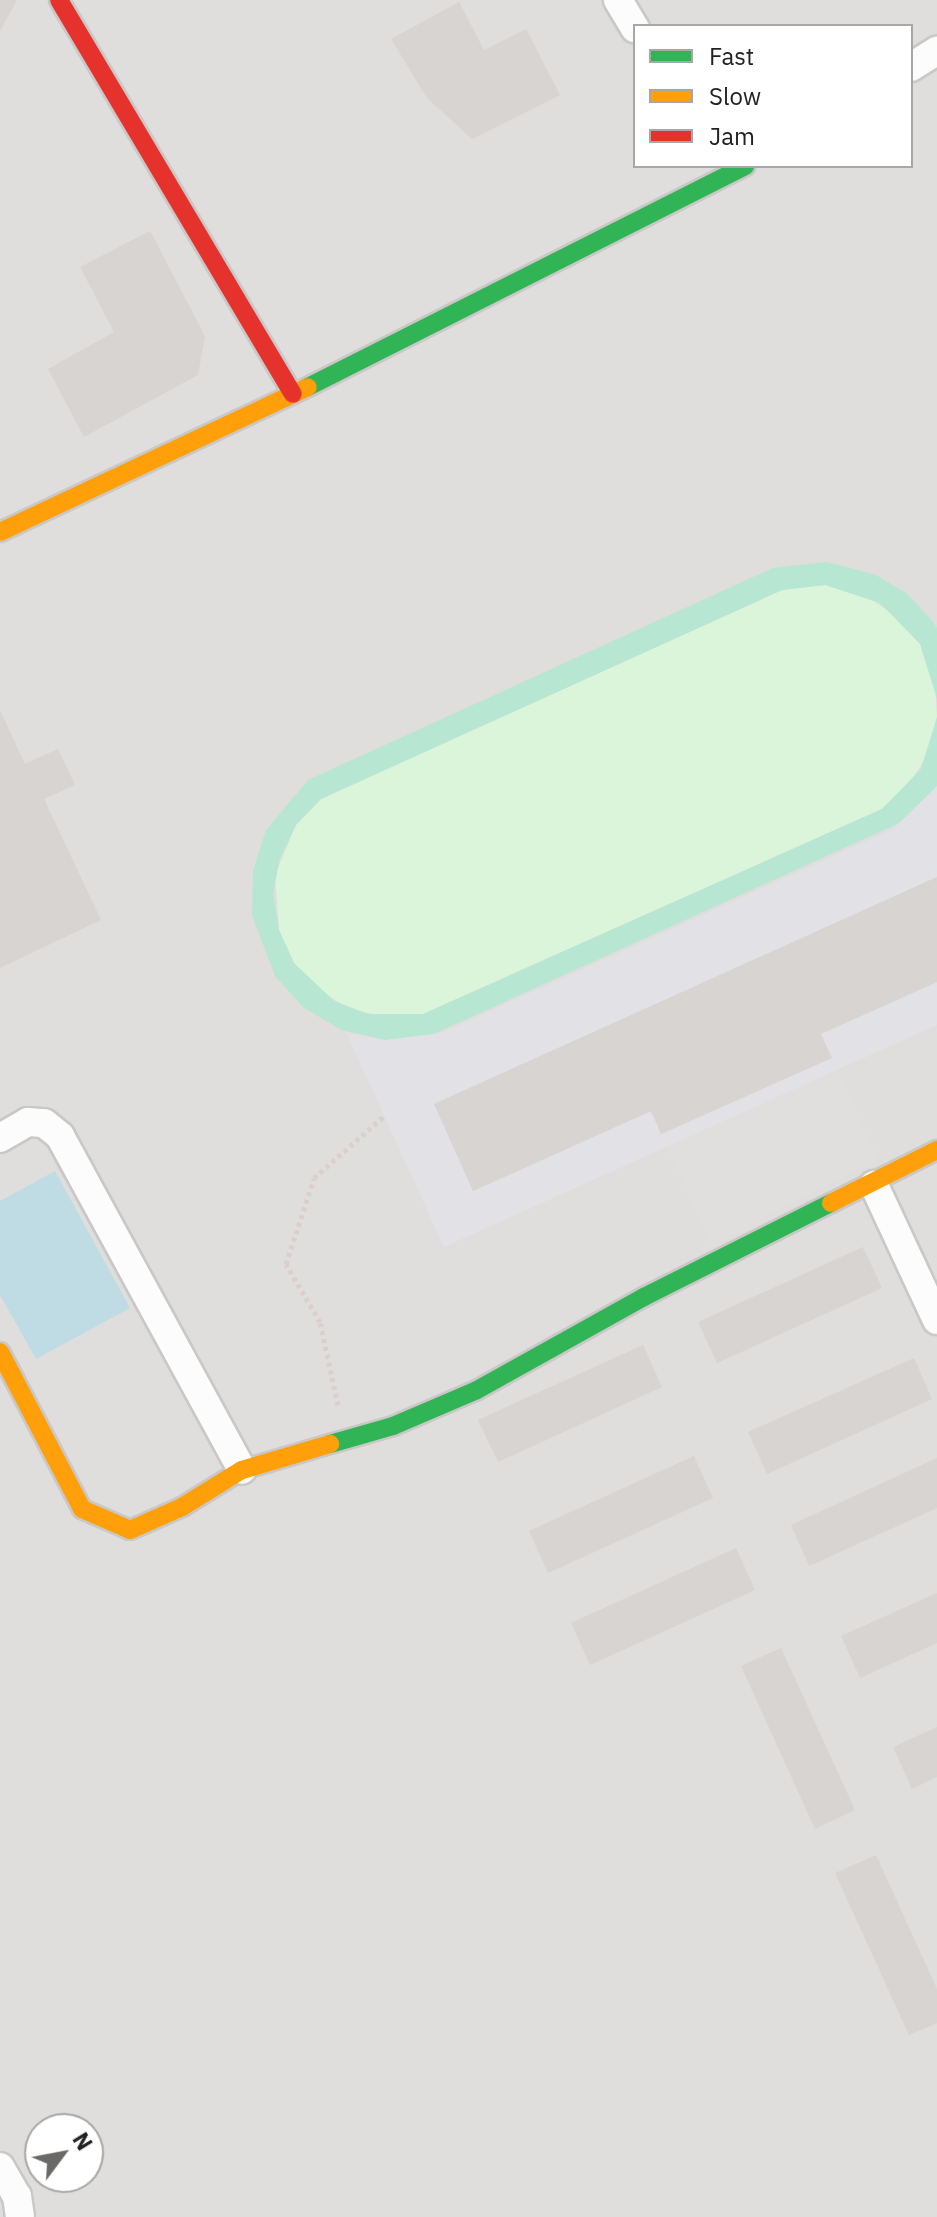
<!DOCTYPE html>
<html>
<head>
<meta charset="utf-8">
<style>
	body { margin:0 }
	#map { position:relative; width:937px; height:2217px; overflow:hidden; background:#f0eeeb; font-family:"IBM Plex Sans",sans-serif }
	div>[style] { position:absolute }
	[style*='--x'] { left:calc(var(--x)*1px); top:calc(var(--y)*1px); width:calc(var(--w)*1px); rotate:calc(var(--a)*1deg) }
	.residential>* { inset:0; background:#dfdedc }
	.park>* { inset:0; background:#daf5da }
	.pitch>* { inset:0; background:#b7e6d2 }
	.parking>* { inset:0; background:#e0dfde }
	.plaza>* { inset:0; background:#e2e1e5 }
	.water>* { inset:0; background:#bfdbe3 }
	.building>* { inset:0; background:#d7d4d2 }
	.path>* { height:5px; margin-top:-2.5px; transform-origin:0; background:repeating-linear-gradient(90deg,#dccecd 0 4px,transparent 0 8px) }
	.roads { filter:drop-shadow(2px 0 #c9c8c7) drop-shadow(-2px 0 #c9c8c7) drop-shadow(0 2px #c9c8c7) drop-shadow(0 -2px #c9c8c7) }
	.street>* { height:28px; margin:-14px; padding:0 14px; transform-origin:14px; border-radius:14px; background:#fdfcfc }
	.fast>* { height:18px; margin:-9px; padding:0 9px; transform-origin:9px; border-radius:9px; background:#30b455 }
	.slow>* { height:18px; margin:-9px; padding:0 9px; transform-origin:9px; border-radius:9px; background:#ff9f0a }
	.jam>* { height:18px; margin:-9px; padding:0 9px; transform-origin:9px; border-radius:9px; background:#e5322d }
	span { translate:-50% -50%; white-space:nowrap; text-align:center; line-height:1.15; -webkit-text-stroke:7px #fff; paint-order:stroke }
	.legend { position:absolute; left:633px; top:24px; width:280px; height:144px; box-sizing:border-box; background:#fff; border:2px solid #a7a7a7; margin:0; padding:10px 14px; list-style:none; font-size:24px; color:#222 }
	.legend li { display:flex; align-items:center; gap:16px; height:40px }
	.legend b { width:40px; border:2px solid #a7a7a7 }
	.north { position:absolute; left:24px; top:2113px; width:80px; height:80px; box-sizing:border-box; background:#fff; border:2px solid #a7a7a7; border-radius:50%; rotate:58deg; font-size:22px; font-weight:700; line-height:32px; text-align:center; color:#222 }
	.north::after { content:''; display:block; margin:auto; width:28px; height:36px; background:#6a6968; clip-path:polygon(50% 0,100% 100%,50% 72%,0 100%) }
</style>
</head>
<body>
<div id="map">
	<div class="residential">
		<i style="clip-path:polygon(evenodd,0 0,937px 0,937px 2217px,0 2217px,0 0,635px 26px,911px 26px,911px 166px,635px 166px,635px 26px,0 0,40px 2129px,88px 2129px,88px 2177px,40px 2177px,40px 2129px)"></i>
	</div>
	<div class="park">
		<i style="clip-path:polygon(825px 585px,867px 596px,902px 621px,920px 644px,935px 685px,937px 717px,927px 756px,904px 791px,882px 809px,423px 1014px,386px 1017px,350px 1009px,319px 990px,294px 963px,279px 930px,275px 875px,296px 825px,321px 799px,782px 590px)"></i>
	</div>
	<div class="pitch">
		<i style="clip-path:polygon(827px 562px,876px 575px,906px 593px,930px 618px,937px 628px,937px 699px,920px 644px,880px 603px,825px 585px,782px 590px,321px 799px,296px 825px,280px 858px,273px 893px,279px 930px,294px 963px,334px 1001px,368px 1014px,423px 1014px,882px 809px,921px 769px,937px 717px,937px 786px,906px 820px,427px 1037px,384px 1040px,342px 1030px,304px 1008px,275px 976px,252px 915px,253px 871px,266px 830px,308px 780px,773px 568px)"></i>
	</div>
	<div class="parking">
		<i style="clip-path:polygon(837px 1070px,877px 1157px,712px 1246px,667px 1146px)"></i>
	</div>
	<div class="plaza">
		<i style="clip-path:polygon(937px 786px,937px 877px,434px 1104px,474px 1191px,651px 1111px,662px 1134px,831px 1058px,821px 1034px,937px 982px,937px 1025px,444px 1247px,346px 1032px,385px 1040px,441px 1033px,893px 829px)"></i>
	</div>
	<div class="water">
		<i style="clip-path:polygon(55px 1171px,130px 1308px,36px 1359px,0 1295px,0 1201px)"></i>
	</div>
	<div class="building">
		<i style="clip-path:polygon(0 0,17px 0,0 31px)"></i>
		<i style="clip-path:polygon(459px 2px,484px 50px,526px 29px,560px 95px,472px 139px,427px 98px,391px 39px)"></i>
		<i style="clip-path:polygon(150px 231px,205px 336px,198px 375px,84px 437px,48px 369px,114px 332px,80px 267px)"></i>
		<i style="clip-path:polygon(0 710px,25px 764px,58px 749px,75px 785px,44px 799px,101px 920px,0 968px)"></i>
		<i style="clip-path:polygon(937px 877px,937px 982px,821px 1034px,832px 1058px,661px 1134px,651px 1111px,473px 1191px,434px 1104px)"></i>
		<i style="clip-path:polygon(863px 1247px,882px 1288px,717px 1363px,698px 1322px)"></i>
		<i style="clip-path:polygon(643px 1345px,662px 1387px,498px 1462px,478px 1420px)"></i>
		<i style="clip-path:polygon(914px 1358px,932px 1399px,767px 1474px,748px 1432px)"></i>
		<i style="clip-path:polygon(694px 1456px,713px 1498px,548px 1573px,529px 1531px)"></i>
		<i style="clip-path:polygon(937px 1458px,937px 1508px,809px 1566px,791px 1525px)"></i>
		<i style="clip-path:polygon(736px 1548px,755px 1590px,590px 1665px,571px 1623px)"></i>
		<i style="clip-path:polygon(937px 1593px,937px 1643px,860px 1678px,841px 1636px)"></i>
		<i style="clip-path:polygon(781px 1648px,855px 1810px,815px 1829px,741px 1666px)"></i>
		<i style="clip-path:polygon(937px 1727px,937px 1777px,912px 1789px,893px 1747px)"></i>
		<i style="clip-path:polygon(876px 1855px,937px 1989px,937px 2023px,909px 2035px,835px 1873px)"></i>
	</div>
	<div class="path">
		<i style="--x:338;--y:1405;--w:85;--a:-102.2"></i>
		<i style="--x:320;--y:1322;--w:67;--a:-120.4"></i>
		<i style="--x:286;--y:1264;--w:90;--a:-72"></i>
		<i style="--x:314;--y:1178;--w:94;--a:-41.5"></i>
	</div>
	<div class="roads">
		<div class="street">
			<i style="--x:618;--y:0;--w:33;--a:59"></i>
			<i style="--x:911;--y:67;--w:31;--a:-32"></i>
			<i style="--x:0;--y:1138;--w:32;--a:-30"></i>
			<i style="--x:28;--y:1122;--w:16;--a:4"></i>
			<i style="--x:44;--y:1123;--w:21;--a:39"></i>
			<i style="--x:60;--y:1136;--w:380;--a:61.4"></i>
			<i style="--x:874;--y:1185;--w:149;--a:65"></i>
			<i style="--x:0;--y:2167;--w:34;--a:60"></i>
			<i style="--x:17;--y:2196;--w:21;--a:82"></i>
		</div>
		<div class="fast">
			<i style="--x:308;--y:387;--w:490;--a:-26.8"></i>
			<i style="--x:330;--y:1444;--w:66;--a:-15.9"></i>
			<i style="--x:393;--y:1426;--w:91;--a:-23.2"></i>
			<i style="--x:477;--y:1390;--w:191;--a:-29.1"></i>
			<i style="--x:644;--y:1297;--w:209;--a:-26.7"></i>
		</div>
		<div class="slow">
			<i style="--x:0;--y:532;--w:340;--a:-25.2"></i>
			<i style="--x:831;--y:1203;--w:119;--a:-26.6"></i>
			<i style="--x:0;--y:1352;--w:177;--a:62.4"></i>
			<i style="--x:82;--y:1509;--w:52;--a:23.6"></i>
			<i style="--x:130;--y:1530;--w:57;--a:-23.9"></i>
			<i style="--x:182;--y:1507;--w:70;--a:-31.7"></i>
			<i style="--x:242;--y:1470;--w:92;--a:-16.5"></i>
		</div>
		<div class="jam">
			<i style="--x:59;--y:0;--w:458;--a:59.3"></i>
		</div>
	</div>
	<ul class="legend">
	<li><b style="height:10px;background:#30b455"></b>Fast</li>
	<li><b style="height:10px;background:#ff9f0a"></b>Slow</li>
	<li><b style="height:10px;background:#e5322d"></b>Jam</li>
	</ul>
	<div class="north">N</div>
</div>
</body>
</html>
